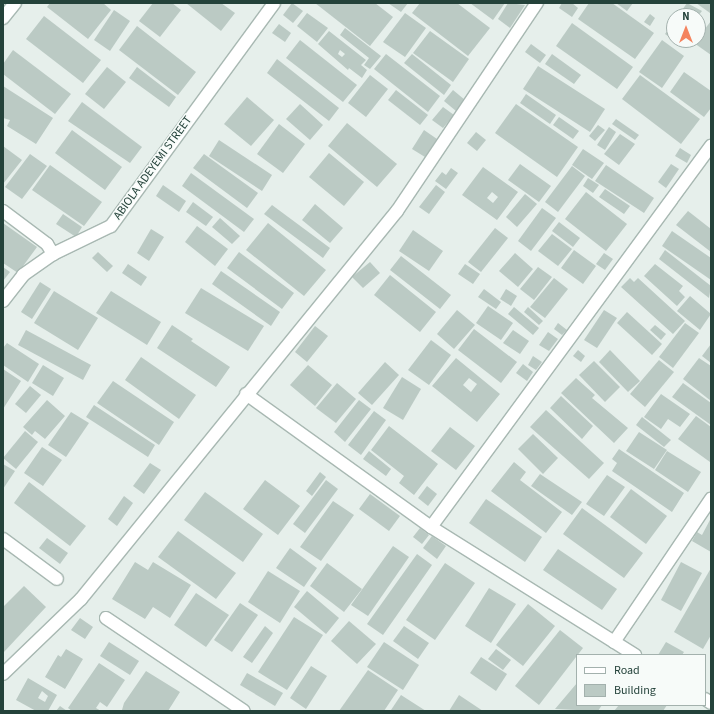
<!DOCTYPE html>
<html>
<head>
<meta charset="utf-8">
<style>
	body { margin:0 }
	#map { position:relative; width:714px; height:714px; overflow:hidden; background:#e6efeb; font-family:"Source Sans 3",sans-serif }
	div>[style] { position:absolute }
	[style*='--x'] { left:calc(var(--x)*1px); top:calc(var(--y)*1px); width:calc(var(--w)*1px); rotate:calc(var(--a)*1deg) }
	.building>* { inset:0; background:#bbcac4 }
	.roads { filter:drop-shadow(1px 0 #a8b8b2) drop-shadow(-1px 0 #a8b8b2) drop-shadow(0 1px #a8b8b2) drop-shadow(0 -1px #a8b8b2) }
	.minor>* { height:12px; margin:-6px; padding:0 6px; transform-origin:6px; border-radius:6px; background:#fff }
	span { translate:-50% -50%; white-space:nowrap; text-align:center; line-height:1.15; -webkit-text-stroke:3px #f7fbf9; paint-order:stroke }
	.street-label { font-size:12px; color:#24423a }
	.frame { position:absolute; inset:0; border:4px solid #24423a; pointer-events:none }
	.legend { position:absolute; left:576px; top:654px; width:130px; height:52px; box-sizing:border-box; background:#f7fbf9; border:1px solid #a3b1ad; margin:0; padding:5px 7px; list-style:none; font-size:12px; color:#24423a }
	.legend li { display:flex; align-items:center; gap:8px; height:20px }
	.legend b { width:20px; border:1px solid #a3b1ad }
	.north { position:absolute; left:666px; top:8px; width:40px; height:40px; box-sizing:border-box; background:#f7fbf9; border:1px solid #a3b1ad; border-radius:50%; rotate:0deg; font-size:11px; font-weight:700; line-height:16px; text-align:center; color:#24423a }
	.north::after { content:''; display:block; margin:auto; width:14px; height:18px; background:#f4845f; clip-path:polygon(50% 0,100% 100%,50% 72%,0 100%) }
</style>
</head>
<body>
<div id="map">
	<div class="building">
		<i style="clip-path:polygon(50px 3px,103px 3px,111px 10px,88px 39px,47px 7px)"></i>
		<i style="clip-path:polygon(153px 3px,172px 3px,181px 10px,160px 37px,139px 21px)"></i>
		<i style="clip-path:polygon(186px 3px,221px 3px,235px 13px,221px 31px)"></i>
		<i style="clip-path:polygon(292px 3px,303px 11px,293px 23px,283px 15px)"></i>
		<i style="clip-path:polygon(315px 3px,375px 3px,393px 17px,370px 46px)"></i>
		<i style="clip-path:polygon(388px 3px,408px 3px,401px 12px)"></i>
		<i style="clip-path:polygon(420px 3px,457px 3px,490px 28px,468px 56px,412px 13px)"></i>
		<i style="clip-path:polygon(470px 3px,505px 3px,493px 20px)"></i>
		<i style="clip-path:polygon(508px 3px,525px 5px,510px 28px,498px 19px)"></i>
		<i style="clip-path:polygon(562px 3px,572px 3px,578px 8px,572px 17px,559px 8px)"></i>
		<i style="clip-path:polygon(589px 3px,612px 3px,654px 33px,635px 59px,578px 19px)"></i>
		<i style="clip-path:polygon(616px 3px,633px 3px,627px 11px)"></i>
		<i style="clip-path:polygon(687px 3px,702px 11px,698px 16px,678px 16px)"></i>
		<i style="clip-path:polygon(696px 3px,711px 3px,711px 11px,710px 13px)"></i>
		<i style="clip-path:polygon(114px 10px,130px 21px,110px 51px,94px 40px)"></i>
		<i style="clip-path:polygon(307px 13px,328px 28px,317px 42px,297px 26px)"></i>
		<i style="clip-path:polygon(405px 13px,426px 28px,405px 57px,383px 42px)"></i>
		<i style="clip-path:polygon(650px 14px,655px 18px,650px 26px,644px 22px)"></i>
		<i style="clip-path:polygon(44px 16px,101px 60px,83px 83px,26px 39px)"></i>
		<i style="clip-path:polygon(674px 21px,674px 40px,681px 40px,679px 44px,665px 34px)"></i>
		<i style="clip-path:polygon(711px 21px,711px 55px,694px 43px)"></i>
		<i style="clip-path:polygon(572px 23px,633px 67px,617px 89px,556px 46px)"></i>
		<i style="clip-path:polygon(279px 24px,291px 33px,285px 42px,272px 33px)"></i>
		<i style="clip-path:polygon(137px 26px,196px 72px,178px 95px,119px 50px)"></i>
		<i style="clip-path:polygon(345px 28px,381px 56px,370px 69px,364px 65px,369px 58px,340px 35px)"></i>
		<i style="clip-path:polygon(evenodd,329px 31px,366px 60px,361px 65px,367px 70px,362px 78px,349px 68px,348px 70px,318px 44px,329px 31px,340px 50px,345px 54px,342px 57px,338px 54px,340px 50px)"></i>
		<i style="clip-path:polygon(430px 31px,469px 59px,453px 82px,413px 53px)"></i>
		<i style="clip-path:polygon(300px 40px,357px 85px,343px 102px,286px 58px)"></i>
		<i style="clip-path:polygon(662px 40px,684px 56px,662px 88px,639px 72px)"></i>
		<i style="clip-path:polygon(531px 44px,546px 55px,540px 63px,525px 52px)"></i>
		<i style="clip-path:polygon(13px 50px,71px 94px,55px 114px,3px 74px,3px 64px)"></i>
		<i style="clip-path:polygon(386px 54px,440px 96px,428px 112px,374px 69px)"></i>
		<i style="clip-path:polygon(412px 54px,451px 85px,444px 95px,404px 63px)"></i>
		<i style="clip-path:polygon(552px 54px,581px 75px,574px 84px,545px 64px)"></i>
		<i style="clip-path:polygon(277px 59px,339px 108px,329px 121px,267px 73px)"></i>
		<i style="clip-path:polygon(538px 66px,605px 109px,590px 132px,523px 89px)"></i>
		<i style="clip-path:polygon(107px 67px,126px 82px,104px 109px,85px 94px)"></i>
		<i style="clip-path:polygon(137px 67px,176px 97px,169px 107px,129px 78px)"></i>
		<i style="clip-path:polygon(684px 72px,711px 91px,711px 108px,704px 117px,670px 92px)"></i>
		<i style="clip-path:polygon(370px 75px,388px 89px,366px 117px,348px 103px)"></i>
		<i style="clip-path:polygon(640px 75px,700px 119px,681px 144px,622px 99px)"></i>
		<i style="clip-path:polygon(3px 86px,53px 118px,36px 144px,7px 126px,10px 120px,3px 118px)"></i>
		<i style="clip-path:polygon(396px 90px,428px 115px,420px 125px,388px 100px)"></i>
		<i style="clip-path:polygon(453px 90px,465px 100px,456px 111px,444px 101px)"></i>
		<i style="clip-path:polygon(526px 94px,556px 115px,550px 124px,520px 103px)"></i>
		<i style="clip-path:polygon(247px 97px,274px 120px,251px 146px,224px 124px)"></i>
		<i style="clip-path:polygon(82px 102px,142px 147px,130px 163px,68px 121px)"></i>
		<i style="clip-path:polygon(300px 104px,323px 125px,310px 140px,286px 119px)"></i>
		<i style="clip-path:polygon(516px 104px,578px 147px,557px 177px,495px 133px)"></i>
		<i style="clip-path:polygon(443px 107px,454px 115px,443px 128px,432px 120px)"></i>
		<i style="clip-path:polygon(559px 117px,579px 131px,573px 139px,553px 125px)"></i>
		<i style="clip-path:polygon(616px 119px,639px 135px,635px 140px,612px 124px)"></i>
		<i style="clip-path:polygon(347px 123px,397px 164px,377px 187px,328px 146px)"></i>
		<i style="clip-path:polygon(279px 124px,305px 144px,283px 173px,257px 154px)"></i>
		<i style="clip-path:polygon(598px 125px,605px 130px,595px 141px,589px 136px)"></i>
		<i style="clip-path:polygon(609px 127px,616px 132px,605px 150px,597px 145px)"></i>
		<i style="clip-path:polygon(72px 130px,122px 167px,105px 190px,55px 153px)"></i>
		<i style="clip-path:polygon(424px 130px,437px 139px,425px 157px,412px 149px)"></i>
		<i style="clip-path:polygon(476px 132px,486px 140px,477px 151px,467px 143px)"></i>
		<i style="clip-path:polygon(620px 134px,635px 144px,619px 165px,604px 154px)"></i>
		<i style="clip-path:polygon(219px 140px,272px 175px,262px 191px,209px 156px)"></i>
		<i style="clip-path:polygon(3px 146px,22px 160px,3px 184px)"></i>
		<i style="clip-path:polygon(680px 148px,691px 155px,687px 163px,675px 156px)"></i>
		<i style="clip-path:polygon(583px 149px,604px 163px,592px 179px,572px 165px)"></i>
		<i style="clip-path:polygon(329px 153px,364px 182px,344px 206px,309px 177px)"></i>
		<i style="clip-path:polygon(30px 154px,47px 166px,22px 199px,5px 187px)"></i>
		<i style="clip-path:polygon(204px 154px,258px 193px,247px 208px,193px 168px)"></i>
		<i style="clip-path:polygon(520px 164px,551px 186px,539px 202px,508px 180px)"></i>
		<i style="clip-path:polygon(671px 164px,679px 169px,666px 188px,658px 182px)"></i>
		<i style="clip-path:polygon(50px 165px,102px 202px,84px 226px,32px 190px)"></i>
		<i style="clip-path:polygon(606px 165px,654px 198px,644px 213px,595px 181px)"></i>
		<i style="clip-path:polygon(572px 166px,585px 176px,558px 212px,545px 202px)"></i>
		<i style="clip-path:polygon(evenodd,483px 167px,518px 192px,497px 220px,462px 195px,483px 167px,492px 192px,498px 197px,493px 203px,487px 198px,492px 192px)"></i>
		<i style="clip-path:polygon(451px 168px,458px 173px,446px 189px,435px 181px,442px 172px,446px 175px)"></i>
		<i style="clip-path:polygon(191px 173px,254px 219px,244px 232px,182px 186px)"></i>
		<i style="clip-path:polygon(588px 178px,599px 185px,593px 193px,583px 186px)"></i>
		<i style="clip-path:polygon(163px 185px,186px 201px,179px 212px,156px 196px)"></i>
		<i style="clip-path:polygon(436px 185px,445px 192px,429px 214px,419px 207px)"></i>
		<i style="clip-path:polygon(605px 189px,630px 206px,624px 214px,599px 197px)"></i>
		<i style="clip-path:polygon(586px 192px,627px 224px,606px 251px,565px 219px)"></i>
		<i style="clip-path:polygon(525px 194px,537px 204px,517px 227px,506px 217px)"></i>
		<i style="clip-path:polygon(193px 202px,213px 217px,206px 226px,186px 212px)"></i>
		<i style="clip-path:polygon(315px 204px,343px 228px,330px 243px,302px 220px)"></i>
		<i style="clip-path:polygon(272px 205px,330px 248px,323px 258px,264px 214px)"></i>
		<i style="clip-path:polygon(542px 208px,556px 218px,531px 251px,518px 241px)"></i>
		<i style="clip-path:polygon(688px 211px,711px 229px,711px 252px,676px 225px)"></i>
		<i style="clip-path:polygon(63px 214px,82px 227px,76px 237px,56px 224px)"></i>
		<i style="clip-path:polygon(220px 218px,240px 236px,232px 244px,212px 227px)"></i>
		<i style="clip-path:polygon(559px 222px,580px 238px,573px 247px,552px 231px)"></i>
		<i style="clip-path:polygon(3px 223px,37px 247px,18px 273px,3px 263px)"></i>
		<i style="clip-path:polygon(268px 223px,326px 270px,304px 296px,246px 250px)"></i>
		<i style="clip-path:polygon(197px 226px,228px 249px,215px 266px,185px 242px)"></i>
		<i style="clip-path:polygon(495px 228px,508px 238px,481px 272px,468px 262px)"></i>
		<i style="clip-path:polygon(151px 229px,164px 237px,149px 261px,137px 253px)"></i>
		<i style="clip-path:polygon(413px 230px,443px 251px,429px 271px,399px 251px)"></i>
		<i style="clip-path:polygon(672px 231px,711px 258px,711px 280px,662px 246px)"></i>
		<i style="clip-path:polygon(552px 234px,572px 249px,558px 266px,538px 251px)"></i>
		<i style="clip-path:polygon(574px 250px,596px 266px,583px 284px,561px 268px)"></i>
		<i style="clip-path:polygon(665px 250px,711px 286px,709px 298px,659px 259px)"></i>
		<i style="clip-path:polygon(98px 252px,113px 266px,107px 272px,92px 258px)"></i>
		<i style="clip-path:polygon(239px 252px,294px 293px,282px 309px,227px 268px)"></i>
		<i style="clip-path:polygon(515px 253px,533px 269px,518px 287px,499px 271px)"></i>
		<i style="clip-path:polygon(604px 253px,613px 259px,605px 270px,596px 264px)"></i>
		<i style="clip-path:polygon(401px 256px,451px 295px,440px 309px,390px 270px)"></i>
		<i style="clip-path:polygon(370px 262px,380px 273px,363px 288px,352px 277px)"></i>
		<i style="clip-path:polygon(128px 264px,147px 277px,141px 286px,122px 273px)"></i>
		<i style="clip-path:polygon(465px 264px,480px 274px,473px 284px,458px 274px)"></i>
		<i style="clip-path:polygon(655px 264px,683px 286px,679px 291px,685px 297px,677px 306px,644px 276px)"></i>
		<i style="clip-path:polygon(3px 267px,10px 272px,3px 281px)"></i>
		<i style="clip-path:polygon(538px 267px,552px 277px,534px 300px,520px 289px)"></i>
		<i style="clip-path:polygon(221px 271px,280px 312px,271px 326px,212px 284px)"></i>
		<i style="clip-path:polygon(390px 275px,436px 312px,420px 332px,374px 295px)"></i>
		<i style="clip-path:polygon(554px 278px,568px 289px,545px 318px,530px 307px)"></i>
		<i style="clip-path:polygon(630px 278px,634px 282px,638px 278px,685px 321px,673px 334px,621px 287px)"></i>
		<i style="clip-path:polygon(40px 282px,51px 289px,32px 319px,21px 312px)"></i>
		<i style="clip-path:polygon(201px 288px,264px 326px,248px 351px,185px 313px)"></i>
		<i style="clip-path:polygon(484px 289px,501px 302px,496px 309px,478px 297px)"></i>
		<i style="clip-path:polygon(506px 289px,517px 296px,511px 306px,500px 299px)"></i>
		<i style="clip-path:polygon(54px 291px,98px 318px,78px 350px,34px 323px)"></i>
		<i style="clip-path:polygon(111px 291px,161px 322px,147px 345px,96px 313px)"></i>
		<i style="clip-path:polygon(690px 296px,711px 314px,700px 330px,677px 311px)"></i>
		<i style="clip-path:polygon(488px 306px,513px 323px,501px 340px,476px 323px)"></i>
		<i style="clip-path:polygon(514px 307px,539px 328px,533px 335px,508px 314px)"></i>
		<i style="clip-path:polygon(528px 307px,543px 321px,539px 325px,524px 312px)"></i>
		<i style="clip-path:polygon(457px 310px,475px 325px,454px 349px,437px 334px)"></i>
		<i style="clip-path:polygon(604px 310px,617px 318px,597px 348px,584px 340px)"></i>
		<i style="clip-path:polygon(627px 312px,662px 344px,652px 355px,617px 323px)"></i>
		<i style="clip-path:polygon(558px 323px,567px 330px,562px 335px,554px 329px)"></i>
		<i style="clip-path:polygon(685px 323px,699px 333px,673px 368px,659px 357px)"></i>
		<i style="clip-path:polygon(172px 325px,193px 339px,191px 341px,230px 367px,216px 387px,157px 348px)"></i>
		<i style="clip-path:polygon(655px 325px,666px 334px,661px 340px,650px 330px)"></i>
		<i style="clip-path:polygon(315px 326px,328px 336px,307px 362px,295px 352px)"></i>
		<i style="clip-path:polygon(474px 329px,517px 362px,501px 383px,458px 350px)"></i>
		<i style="clip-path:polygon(26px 330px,91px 365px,83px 380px,18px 345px)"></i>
		<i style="clip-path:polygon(513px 330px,529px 341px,520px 354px,503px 343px)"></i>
		<i style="clip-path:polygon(548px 332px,558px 339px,549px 351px,539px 345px)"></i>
		<i style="clip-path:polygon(431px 340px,451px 355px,429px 385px,408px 370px)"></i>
		<i style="clip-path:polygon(7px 343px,39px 364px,28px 382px,3px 365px,3px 348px)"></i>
		<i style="clip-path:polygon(711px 344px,711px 363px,702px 356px)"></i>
		<i style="clip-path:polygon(578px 350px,585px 356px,581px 362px,573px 356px)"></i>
		<i style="clip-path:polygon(610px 350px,640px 381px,628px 392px,599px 362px)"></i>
		<i style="clip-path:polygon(533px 356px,542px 362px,536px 370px,528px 365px)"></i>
		<i style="clip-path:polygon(141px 357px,196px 395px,179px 419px,125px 380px)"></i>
		<i style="clip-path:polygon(evenodd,456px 358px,500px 394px,477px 422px,432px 386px,456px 358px,469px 378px,477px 384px,471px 392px,463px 385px,469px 378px)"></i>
		<i style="clip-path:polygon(699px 358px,711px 366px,711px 401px,683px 379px)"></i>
		<i style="clip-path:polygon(659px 360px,674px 372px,645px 407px,630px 394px)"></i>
		<i style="clip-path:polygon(594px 361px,620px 387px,605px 402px,579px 375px)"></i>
		<i style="clip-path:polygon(385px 362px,399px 375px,372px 405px,358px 393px)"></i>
		<i style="clip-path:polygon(523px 364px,533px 372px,527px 381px,516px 373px)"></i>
		<i style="clip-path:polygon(43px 365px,64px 378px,53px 396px,32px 383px)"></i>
		<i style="clip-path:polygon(308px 365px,332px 385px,315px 406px,290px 385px)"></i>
		<i style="clip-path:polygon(3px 369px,21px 381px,3px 409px)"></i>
		<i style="clip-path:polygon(402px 377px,421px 389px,403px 420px,383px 408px)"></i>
		<i style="clip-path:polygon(576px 378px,595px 395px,592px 398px,628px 428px,614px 443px,561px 393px)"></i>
		<i style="clip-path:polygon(113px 381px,174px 422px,159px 445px,97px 403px)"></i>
		<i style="clip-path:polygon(337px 383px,356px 399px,336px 423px,316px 408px)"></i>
		<i style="clip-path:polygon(683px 383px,711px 403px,711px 425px,672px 397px)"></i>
		<i style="clip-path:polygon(30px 386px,41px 395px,26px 413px,15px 404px)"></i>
		<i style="clip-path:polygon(661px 394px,690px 414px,680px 427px,668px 419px,661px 429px,644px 417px)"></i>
		<i style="clip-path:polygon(561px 396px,593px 426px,582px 439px,550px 408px)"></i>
		<i style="clip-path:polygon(47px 400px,65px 416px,45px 439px,35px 431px,32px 435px,23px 427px)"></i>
		<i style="clip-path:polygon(359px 400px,371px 409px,345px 442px,334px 432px)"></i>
		<i style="clip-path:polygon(94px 405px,155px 445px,148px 457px,86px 417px)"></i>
		<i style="clip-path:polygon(546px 410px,604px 463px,589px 479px,530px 427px)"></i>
		<i style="clip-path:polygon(374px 411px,386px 420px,361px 455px,348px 445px)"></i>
		<i style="clip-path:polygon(71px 412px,89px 423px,66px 457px,48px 445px)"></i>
		<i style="clip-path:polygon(696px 416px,711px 427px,710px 462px,678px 439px)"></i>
		<i style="clip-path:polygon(642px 417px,671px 440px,664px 447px,636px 425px)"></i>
		<i style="clip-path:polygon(389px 426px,438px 464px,414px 495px,399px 483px,404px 476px,371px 450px)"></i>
		<i style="clip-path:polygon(450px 427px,475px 446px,456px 470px,431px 451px)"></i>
		<i style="clip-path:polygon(25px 431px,38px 442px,16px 469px,3px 458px)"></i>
		<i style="clip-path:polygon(639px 432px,667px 450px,654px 469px,626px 451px)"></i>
		<i style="clip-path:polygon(533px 434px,558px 458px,543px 474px,518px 449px)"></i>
		<i style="clip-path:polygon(42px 447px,62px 460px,43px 486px,24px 473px)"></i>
		<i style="clip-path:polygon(619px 449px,684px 493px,672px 512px,612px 471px,617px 463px,612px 459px)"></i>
		<i style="clip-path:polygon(369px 451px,391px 469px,386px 476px,363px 459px)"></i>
		<i style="clip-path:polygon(667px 451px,701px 472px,688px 492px,655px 470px)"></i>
		<i style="clip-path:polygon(514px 462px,526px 472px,520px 480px,562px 512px,546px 533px,491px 491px)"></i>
		<i style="clip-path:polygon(150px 463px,161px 470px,144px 494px,133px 486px)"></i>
		<i style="clip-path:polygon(3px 464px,15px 471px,3px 489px)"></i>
		<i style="clip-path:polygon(320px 472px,326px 477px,312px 496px,306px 491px)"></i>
		<i style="clip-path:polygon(540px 474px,582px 502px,572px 515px,531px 486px)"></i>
		<i style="clip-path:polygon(607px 475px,625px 487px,604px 516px,586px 504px)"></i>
		<i style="clip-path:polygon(265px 480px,300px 506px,278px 535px,243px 509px)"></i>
		<i style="clip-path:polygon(326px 480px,338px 489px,305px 533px,293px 524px)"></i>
		<i style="clip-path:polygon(29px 482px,86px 526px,70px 546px,14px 503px)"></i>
		<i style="clip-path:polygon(427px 486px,437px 494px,428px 506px,418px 498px)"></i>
		<i style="clip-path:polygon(631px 489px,667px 516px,646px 544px,610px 517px)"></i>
		<i style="clip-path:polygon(205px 492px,263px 534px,243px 562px,184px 520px)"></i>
		<i style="clip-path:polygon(370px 494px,400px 516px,389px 531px,359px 509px)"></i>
		<i style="clip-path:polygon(124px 496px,133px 503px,117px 526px,108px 519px)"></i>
		<i style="clip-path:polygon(486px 499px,542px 537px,525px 562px,469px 523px)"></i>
		<i style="clip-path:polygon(333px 501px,354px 515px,321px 561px,300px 547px)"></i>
		<i style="clip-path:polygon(582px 508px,643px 553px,624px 578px,563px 534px)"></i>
		<i style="clip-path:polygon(711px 518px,711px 552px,692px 541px,697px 532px,702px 535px)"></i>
		<i style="clip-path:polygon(420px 528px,429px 535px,422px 544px,413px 537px)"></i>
		<i style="clip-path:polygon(178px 531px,236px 573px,216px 599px,158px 557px)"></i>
		<i style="clip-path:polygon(432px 536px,446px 546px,437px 559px,423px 548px)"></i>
		<i style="clip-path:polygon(47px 538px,68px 553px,60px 564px,39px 548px)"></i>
		<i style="clip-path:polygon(393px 546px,409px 557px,368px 616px,351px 605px)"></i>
		<i style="clip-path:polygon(290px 548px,317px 568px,304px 587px,276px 568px)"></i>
		<i style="clip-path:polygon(558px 549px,617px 589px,602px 610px,543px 570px)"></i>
		<i style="clip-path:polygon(417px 554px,432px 565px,383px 635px,367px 624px)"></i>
		<i style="clip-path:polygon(135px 562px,148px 570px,153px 562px,191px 585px,170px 618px,153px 607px,145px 619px,112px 599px)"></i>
		<i style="clip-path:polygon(681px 562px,702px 573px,681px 611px,661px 600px)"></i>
		<i style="clip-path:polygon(327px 563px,362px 589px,344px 612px,310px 586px)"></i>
		<i style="clip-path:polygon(445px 563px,475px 583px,435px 640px,406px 620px)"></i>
		<i style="clip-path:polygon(711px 568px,711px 635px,703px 649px,674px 632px)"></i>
		<i style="clip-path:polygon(268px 571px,300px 591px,280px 623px,248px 602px)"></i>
		<i style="clip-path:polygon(24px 586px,46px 607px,3px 653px,3px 607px)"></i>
		<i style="clip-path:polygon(489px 588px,516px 604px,491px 643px,465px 626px)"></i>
		<i style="clip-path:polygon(307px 591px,339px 618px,326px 634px,294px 607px)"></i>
		<i style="clip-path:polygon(196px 593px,229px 615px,206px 647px,174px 625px)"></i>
		<i style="clip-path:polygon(240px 603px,258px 615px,232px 652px,214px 640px)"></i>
		<i style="clip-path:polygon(528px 604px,555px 626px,523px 666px,496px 645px)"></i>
		<i style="clip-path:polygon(294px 617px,323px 635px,287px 690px,258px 672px)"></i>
		<i style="clip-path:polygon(80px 618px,93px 627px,85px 639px,71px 630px)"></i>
		<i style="clip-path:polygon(349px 621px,376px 644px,357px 664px,331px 641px)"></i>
		<i style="clip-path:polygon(265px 626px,273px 633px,252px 663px,243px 657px)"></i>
		<i style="clip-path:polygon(404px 626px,429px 643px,418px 659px,393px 641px)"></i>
		<i style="clip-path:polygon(560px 630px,583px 648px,539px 705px,515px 686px)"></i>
		<i style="clip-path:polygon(109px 642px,139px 661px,130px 675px,100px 656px)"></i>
		<i style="clip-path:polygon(384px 642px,419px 665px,403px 690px,367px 667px)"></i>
		<i style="clip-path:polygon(666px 642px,684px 652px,682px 655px,658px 655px)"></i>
		<i style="clip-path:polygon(66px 649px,83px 659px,65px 689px,45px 677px,58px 655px,61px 657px)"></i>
		<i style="clip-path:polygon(496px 649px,511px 660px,503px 670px,488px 659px)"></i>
		<i style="clip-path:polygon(481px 657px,507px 674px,496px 691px,470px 673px)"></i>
		<i style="clip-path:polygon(99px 663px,125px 680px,107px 707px,100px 702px,96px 708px,101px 711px,72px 711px,68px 708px)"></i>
		<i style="clip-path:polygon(311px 666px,327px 676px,306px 709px,290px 698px)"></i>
		<i style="clip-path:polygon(368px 670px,398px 690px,384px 711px,339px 711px)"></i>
		<i style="clip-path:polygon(146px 671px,180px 692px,168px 711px,118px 711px,122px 710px,124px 703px)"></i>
		<i style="clip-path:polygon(247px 673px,283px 693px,275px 706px,240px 685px)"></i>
		<i style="clip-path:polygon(evenodd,28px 678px,57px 695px,48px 711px,36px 711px,16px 700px,28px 678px,42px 691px,48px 696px,45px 702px,38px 698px,42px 691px)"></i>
		<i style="clip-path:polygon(577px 683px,577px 705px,602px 705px,598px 711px,555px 709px)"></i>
		<i style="clip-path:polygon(401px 695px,426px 711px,391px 710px)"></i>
		<i style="clip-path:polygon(459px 695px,483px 711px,449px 711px)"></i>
		<i style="clip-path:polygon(619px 705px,667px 705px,663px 711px,614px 711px)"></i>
		<i style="clip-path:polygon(60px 706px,67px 711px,56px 711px)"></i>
	</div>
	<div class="roads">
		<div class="minor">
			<i style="--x:3;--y:18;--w:19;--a:-51"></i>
			<i style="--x:3;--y:211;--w:55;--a:36.9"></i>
			<i style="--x:47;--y:244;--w:12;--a:59"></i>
			<i style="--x:3;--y:301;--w:33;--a:-52"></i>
			<i style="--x:23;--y:275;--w:37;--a:-35"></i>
			<i style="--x:53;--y:254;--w:64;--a:-25.8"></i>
			<i style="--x:111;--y:226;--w:276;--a:-53.8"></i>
			<i style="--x:246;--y:394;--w:228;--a:35.7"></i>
			<i style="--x:431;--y:527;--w:241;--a:32.1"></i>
			<i style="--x:431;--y:527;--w:473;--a:-53.7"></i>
			<i style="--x:3;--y:539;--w:67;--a:36.5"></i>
			<i style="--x:106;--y:618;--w:166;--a:34"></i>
			<i style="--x:614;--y:642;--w:173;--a:-55.9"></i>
			<i style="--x:3;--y:674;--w:108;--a:-43.9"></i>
			<i style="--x:81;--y:599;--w:500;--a:-50.84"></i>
			<i style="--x:397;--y:211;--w:251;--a:-56.1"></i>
			<i style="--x:705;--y:699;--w:7;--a:34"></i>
		</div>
	</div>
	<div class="street-label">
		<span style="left:153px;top:168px;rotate:-54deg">ABIOLA ADEYEMI STREET</span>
	</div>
	<div class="frame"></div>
	<ul class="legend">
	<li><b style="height:5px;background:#fff"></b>Road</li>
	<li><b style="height:11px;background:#bbcac4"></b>Building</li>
	</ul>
	<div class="north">N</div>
</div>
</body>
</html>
